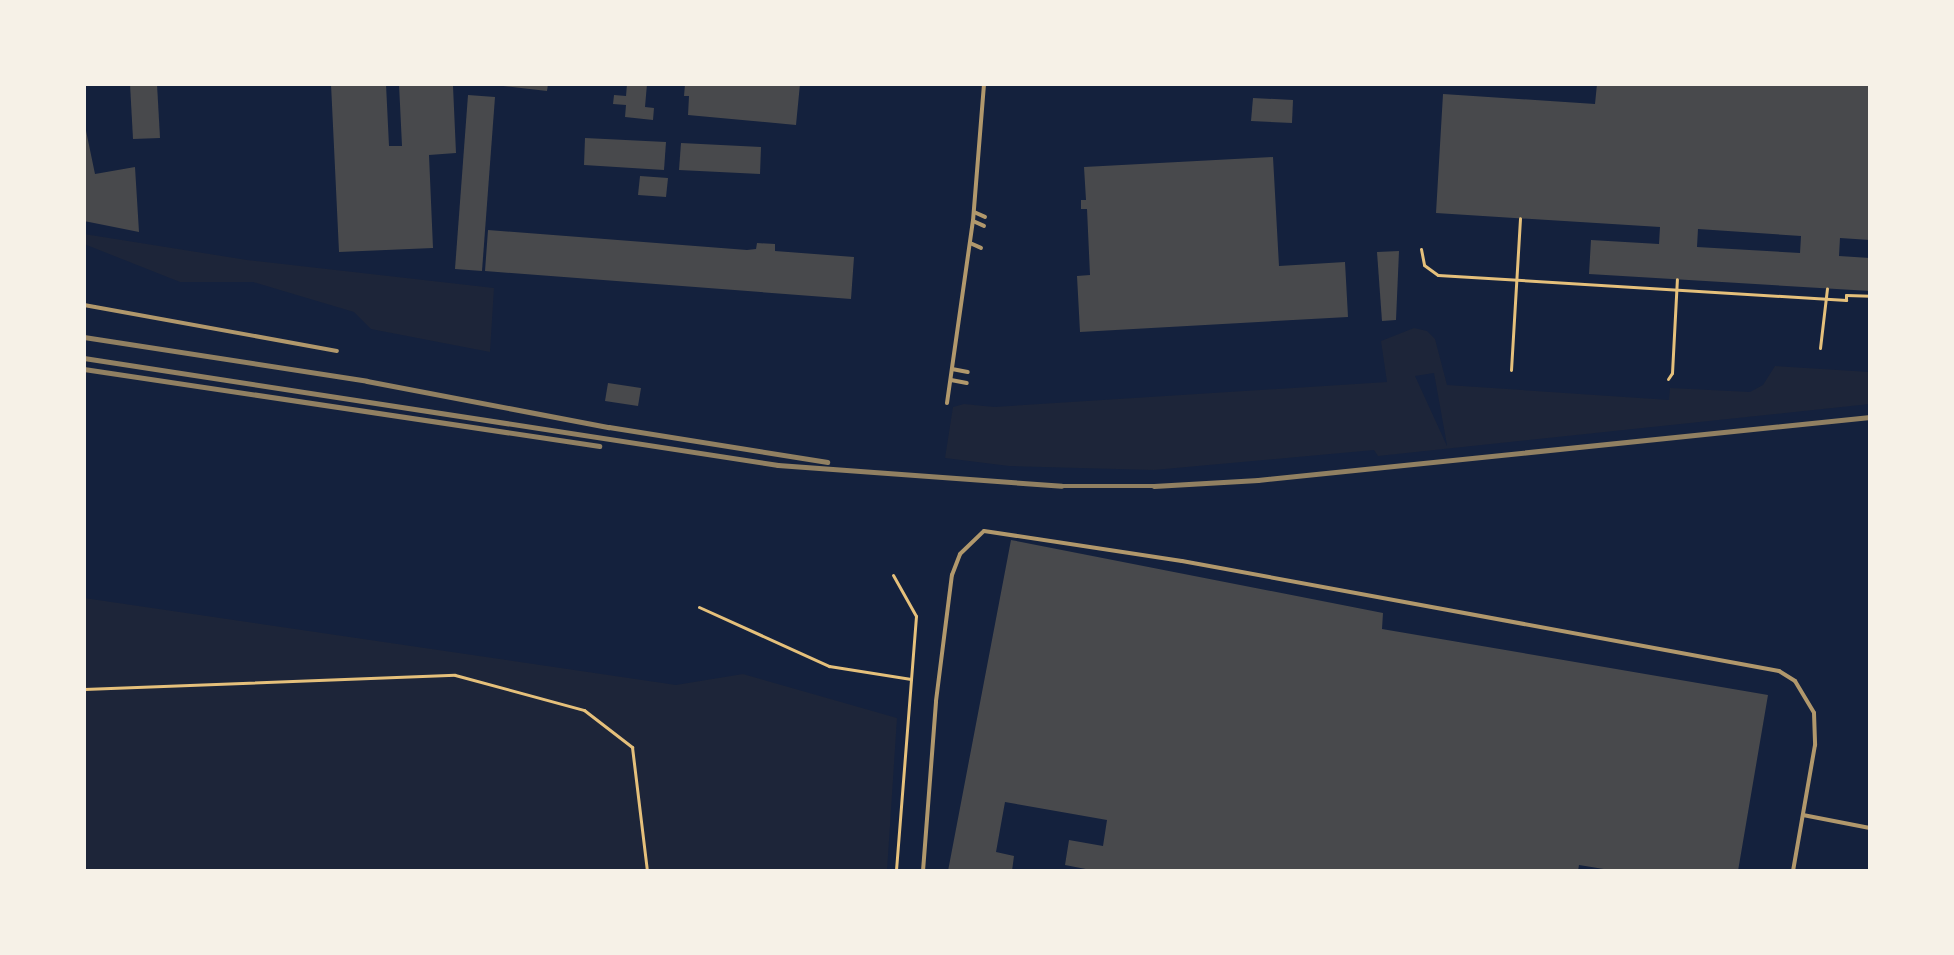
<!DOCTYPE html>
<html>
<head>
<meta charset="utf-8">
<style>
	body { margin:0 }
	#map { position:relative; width:1954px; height:955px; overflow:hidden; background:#14213d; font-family:Rubik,sans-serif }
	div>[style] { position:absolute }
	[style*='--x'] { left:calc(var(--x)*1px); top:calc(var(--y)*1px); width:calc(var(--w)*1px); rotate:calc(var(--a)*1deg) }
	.green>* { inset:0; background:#1d2539 }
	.building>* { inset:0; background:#48494c }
	.path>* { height:3px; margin:-1.5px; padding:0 1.5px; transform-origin:1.5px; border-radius:1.5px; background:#e5c07b }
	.service>* { height:4px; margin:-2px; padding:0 2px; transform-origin:2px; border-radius:2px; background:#b1986c }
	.rail>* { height:4.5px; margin:-2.25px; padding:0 2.25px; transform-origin:2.25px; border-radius:2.25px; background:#918062 }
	span { translate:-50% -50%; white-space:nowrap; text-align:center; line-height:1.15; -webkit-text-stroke:4.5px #f6f1e7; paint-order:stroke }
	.frame { position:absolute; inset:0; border:86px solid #f6f1e7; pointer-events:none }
</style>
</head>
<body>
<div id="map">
	<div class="green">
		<i style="clip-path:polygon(84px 234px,247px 260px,494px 288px,490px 352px,371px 329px,354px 312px,253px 282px,180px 282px,84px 244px)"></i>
		<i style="clip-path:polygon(evenodd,1414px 328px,1427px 331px,1435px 339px,1447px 385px,1669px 400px,1670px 388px,1750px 392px,1763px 385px,1775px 366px,1870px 372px,1870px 404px,1378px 456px,1374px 450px,1154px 470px,1009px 466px,945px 458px,953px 407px,964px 404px,994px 407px,1387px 382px,1381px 341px,1414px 328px,1434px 373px,1447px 445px,1447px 446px,1415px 376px,1434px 373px)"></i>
		<i style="clip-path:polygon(84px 598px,676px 685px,743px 674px,897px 718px,887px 871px,84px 871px)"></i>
	</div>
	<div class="building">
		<i style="clip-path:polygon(130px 84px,157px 84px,160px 138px,133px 139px)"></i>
		<i style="clip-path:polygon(331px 84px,386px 84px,389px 146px,402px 146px,399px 84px,453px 86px,456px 153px,429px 155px,433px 248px,339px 252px)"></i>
		<i style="clip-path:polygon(485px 84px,548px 84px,547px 91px)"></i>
		<i style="clip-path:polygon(627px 84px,647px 84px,645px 107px,654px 108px,653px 120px,625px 117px,626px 105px,613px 104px,614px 95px,626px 96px)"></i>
		<i style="clip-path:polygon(685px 84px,800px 84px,796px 125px,688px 115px,689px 96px,684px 96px)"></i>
		<i style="clip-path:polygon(evenodd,1597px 84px,1870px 84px,1870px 240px,1840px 238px,1839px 256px,1870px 258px,1870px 291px,1589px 274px,1591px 240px,1659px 244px,1660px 227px,1436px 213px,1443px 94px,1595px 104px,1597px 84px,1698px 229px,1801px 236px,1800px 253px,1697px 247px,1698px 229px)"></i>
		<i style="clip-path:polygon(468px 95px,495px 97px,482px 271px,455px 269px)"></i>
		<i style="clip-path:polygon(1253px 98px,1293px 100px,1292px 123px,1251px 121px)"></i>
		<i style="clip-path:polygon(84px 121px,95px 174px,135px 167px,139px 232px,84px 221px)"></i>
		<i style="clip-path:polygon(585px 138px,666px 142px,664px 170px,584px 165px)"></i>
		<i style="clip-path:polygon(681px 143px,761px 147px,760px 174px,679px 170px)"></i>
		<i style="clip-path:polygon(1273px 157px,1279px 266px,1345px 262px,1348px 317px,1080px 332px,1077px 276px,1090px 275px,1087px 209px,1081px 209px,1081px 200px,1086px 200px,1084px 167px)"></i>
		<i style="clip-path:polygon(640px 176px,668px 178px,666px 197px,638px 195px)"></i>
		<i style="clip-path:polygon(488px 230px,747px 250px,756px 249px,757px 243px,775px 244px,775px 251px,854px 257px,851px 299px,485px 271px)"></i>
		<i style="clip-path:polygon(1399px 251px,1396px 320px,1382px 321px,1377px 252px)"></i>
		<i style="clip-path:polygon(608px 383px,641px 388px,638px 406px,605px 401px)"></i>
		<i style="clip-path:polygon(1011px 540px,1383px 613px,1382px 629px,1768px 695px,1738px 871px,1616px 871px,1579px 865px,1578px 871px,1096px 871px,1065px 865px,1069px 840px,1103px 846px,1107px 820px,1005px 802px,996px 852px,1014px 856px,1012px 871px,948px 871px)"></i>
	</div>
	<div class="path">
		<i style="--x:1421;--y:249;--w:16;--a:79"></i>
		<i style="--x:1424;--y:265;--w:17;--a:36"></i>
		<i style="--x:1438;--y:275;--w:409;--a:3.5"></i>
		<i style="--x:1846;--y:300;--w:5;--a:-90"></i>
		<i style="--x:1846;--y:295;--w:24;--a:2"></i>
		<i style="--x:1820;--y:348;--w:60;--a:-83.3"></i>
		<i style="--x:1511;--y:370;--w:152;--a:-86.6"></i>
		<i style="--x:1668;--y:379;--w:7;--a:-56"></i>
		<i style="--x:1672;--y:373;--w:94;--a:-87"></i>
		<i style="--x:893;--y:575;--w:47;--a:60.7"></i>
		<i style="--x:916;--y:616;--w:256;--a:94.5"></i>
		<i style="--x:699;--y:607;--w:143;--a:24.4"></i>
		<i style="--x:829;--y:666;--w:83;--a:9"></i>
		<i style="--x:84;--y:689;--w:371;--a:-2.2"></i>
		<i style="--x:455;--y:675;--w:134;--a:15.2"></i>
		<i style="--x:584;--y:710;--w:61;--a:37.6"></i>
		<i style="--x:632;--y:747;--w:125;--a:83.1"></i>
	</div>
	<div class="service">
		<i style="--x:974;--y:212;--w:12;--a:24"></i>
		<i style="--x:973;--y:221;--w:12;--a:24"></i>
		<i style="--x:970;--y:243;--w:12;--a:24"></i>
		<i style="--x:84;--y:305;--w:257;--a:10.3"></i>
		<i style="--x:952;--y:369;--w:16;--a:11"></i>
		<i style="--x:951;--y:380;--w:16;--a:11"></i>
		<i style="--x:947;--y:403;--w:184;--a:-81.9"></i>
		<i style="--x:973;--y:221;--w:137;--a:-85.4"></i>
		<i style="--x:1803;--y:815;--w:68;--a:11"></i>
		<i style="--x:923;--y:871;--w:170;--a:-85.6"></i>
		<i style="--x:936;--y:701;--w:127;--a:-82.8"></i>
		<i style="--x:952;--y:575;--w:22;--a:-69"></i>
		<i style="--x:960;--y:554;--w:33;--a:-44"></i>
		<i style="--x:984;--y:531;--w:200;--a:8.6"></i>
		<i style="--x:1182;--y:561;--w:607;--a:10.44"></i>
		<i style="--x:1779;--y:671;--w:19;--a:32"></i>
		<i style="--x:1795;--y:681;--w:37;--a:59"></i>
		<i style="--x:1814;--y:713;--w:32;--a:88"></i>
		<i style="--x:1815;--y:745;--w:128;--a:99.9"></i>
	</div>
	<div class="rail">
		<i style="--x:84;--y:337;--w:286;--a:8.8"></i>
		<i style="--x:367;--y:381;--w:246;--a:10.8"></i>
		<i style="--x:609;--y:427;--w:221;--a:9.1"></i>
		<i style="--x:84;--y:358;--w:702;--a:8.76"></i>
		<i style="--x:778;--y:465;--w:284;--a:4.2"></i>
		<i style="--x:1061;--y:486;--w:93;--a:0"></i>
		<i style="--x:1154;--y:486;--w:104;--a:-3.3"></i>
		<i style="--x:1258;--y:480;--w:615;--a:-5.88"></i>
		<i style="--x:84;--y:369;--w:521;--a:8.5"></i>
	</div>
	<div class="frame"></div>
</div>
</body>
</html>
